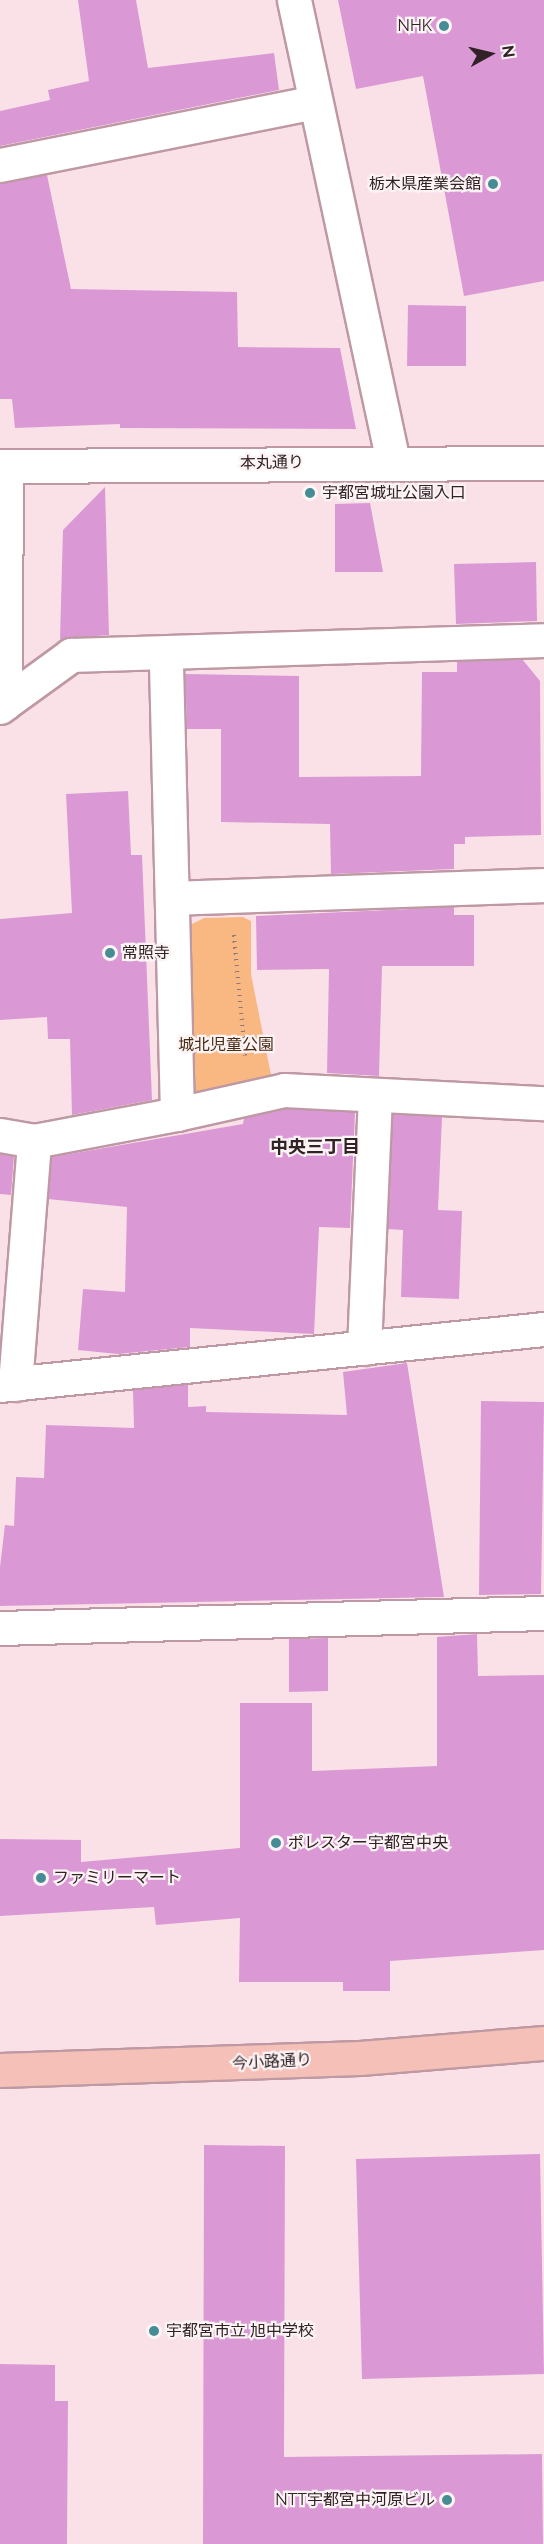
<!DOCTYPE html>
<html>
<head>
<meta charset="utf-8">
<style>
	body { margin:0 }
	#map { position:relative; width:544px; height:2544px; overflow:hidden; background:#fae1e8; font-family:Raleway,"Noto Sans JP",sans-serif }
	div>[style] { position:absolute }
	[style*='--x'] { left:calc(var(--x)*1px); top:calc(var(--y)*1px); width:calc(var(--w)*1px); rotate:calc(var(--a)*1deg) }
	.green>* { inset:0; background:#f9b881 }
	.building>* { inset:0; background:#da99d5 }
	.path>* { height:4px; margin-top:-2px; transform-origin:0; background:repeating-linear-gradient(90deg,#8c787e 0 1.5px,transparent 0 6px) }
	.roads { filter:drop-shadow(2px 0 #be98a3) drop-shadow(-2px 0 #be98a3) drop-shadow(0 2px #be98a3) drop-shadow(0 -2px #be98a3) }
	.minor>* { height:33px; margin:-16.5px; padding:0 16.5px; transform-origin:16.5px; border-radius:16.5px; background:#fff }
	.tertiary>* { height:33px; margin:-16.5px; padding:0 16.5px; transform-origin:16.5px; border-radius:16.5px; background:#fff }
	.primary>* { height:33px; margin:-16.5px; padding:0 16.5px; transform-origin:16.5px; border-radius:16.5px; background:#f4c0b7 }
	.dots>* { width:16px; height:16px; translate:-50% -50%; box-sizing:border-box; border:3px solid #fcf3f5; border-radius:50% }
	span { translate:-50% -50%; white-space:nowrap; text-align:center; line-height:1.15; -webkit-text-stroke:4.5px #fcf3f5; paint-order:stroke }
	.poi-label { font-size:16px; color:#312226 }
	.right { translate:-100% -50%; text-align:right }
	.left { translate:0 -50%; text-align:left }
	.street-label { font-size:16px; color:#312226 }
	.park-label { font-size:16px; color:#482c13 }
	.neighbourhood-label { font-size:18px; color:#312226; font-weight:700 }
	.north { position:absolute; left:460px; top:24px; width:60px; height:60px; -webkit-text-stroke:4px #fcf3f5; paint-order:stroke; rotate:82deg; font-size:16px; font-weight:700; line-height:24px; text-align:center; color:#312226 }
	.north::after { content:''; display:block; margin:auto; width:21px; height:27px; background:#312226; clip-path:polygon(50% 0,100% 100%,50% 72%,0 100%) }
</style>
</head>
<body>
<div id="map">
	<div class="green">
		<i style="clip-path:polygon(243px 917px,251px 921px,251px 974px,271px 1075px,196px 1092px,189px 1084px,186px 927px,204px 918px)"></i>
	</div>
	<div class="building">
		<i style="clip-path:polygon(78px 0,136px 0,148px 68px,274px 53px,279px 90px,0 146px,0 111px,50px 100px,48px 90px,89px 81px)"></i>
		<i style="clip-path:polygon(338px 0,544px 0,544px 281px,464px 296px,423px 76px,356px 89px)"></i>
		<i style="clip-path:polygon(47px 175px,71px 289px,237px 292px,238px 347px,340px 348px,356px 429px,120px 428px,120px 424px,15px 428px,12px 399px,0 399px,0 183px)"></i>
		<i style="clip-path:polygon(408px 305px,466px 306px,466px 366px,407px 366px)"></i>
		<i style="clip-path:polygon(105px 487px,109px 635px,60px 639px,63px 530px)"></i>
		<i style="clip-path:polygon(370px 503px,383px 572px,335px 572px,335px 504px)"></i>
		<i style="clip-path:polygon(536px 562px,537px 621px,456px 624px,454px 564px)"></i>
		<i style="clip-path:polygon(522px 659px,540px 681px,541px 835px,465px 837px,465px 844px,454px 844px,454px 869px,331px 874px,330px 824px,221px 822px,221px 729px,187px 729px,185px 674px,299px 676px,299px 777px,421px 776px,422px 672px,457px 672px,457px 662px)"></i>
		<i style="clip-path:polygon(128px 791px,131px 855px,142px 855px,152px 1100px,72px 1115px,70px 1039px,48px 1039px,47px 1017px,0 1020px,0 919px,72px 913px,66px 794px)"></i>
		<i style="clip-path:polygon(454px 907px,454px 915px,474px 915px,474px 966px,382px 966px,379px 1076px,327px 1073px,329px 969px,257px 970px,256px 916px)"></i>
		<i style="clip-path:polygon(287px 1109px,355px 1112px,350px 1228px,319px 1227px,314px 1334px,190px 1328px,190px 1347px,118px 1354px,78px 1350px,83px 1289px,125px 1292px,127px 1207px,48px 1199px,52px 1157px,243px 1124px,244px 1118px)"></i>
		<i style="clip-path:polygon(393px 1114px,442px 1117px,438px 1210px,462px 1211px,459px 1299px,401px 1297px,403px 1230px,388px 1229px)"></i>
		<i style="clip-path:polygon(0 1154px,14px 1156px,11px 1195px,0 1194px)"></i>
		<i style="clip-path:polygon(407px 1363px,444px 1597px,0 1606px,0 1567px,5px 1525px,14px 1526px,16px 1477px,44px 1478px,46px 1425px,134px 1428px,133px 1390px,188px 1384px,188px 1407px,206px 1406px,206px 1412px,347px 1415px,343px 1372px)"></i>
		<i style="clip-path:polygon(481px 1401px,544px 1402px,541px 1594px,479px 1595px)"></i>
		<i style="clip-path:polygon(477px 1634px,478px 1676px,544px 1675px,544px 1950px,390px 1961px,390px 1991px,343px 1991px,343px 1982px,239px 1982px,240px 1918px,156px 1925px,154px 1907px,0 1916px,0 1839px,81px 1840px,81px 1862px,240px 1848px,240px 1703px,312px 1703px,312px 1771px,437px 1766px,437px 1637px)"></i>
		<i style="clip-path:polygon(328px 1638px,328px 1691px,289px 1692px,289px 1639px)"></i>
		<i style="clip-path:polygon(204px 2145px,285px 2146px,284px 2457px,542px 2454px,543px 2544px,203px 2544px)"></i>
		<i style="clip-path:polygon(540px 2154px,544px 2374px,362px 2379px,356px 2159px)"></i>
		<i style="clip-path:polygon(0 2364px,55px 2365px,55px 2401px,68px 2401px,67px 2544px,0 2544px)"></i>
	</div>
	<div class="path">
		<i style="--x:234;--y:935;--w:121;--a:84.8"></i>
	</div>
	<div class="roads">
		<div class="minor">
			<i style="--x:294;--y:0;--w:472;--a:77.9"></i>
			<i style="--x:0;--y:165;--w:321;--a:-11.3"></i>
			<i style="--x:5;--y:703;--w:82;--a:-36"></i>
			<i style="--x:71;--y:655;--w:473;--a:-1.8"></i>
			<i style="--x:0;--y:707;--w:6;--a:-39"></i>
			<i style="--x:5;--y:703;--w:237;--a:-89.8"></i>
			<i style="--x:172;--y:898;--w:372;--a:-2"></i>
			<i style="--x:177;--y:1114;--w:110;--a:-12.6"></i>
			<i style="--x:284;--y:1090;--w:260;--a:2.9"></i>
			<i style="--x:0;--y:1135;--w:35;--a:10"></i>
			<i style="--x:34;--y:1141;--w:146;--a:-10.7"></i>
			<i style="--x:177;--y:1114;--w:461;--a:-91.4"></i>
			<i style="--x:364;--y:1348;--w:253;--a:-87.5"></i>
			<i style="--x:15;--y:1384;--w:244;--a:-85.5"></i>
			<i style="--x:0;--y:1385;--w:547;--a:-5.88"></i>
			<i style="--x:0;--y:1628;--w:544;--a:-1.58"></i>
		</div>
		<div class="tertiary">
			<i style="--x:0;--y:466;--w:544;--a:-0.32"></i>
		</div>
		<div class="primary">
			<i style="--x:0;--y:2070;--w:360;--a:-1.9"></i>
			<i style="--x:360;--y:2058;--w:185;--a:-4.7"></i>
		</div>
	</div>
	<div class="dots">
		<i style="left:444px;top:26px;background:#458c95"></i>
		<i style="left:493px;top:184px;background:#458c95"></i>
		<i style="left:310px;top:493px;background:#458c95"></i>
		<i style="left:110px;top:953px;background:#458c95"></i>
		<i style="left:276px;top:1843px;background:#458c95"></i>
		<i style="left:41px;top:1878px;background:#458c95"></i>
		<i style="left:154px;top:2331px;background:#458c95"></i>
		<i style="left:447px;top:2500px;background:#458c95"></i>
	</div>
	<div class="poi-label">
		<span class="right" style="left:432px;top:26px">NHK</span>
		<span class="right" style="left:481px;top:184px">栃木県産業会館</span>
		<span class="left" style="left:322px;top:493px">宇都宮城址公園入口</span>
		<span class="left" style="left:122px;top:953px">常照寺</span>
		<span class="left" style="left:288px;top:1843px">ポレスター宇都宮中央</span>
		<span class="left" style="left:53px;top:1878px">ファミリーマート</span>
		<span class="left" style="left:166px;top:2331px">宇都宮市立 旭中学校</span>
		<span class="right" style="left:435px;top:2500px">NTT宇都宮中河原ビル</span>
	</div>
	<div class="street-label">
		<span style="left:272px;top:463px;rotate:-1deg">本丸通り</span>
		<span style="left:272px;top:2062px;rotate:-3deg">今小路通り</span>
	</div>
	<div class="park-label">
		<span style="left:226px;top:1045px">城北児童公園</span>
	</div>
	<div class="neighbourhood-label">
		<span style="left:315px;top:1147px">中央三丁目</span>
	</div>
	<div class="north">N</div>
</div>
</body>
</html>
